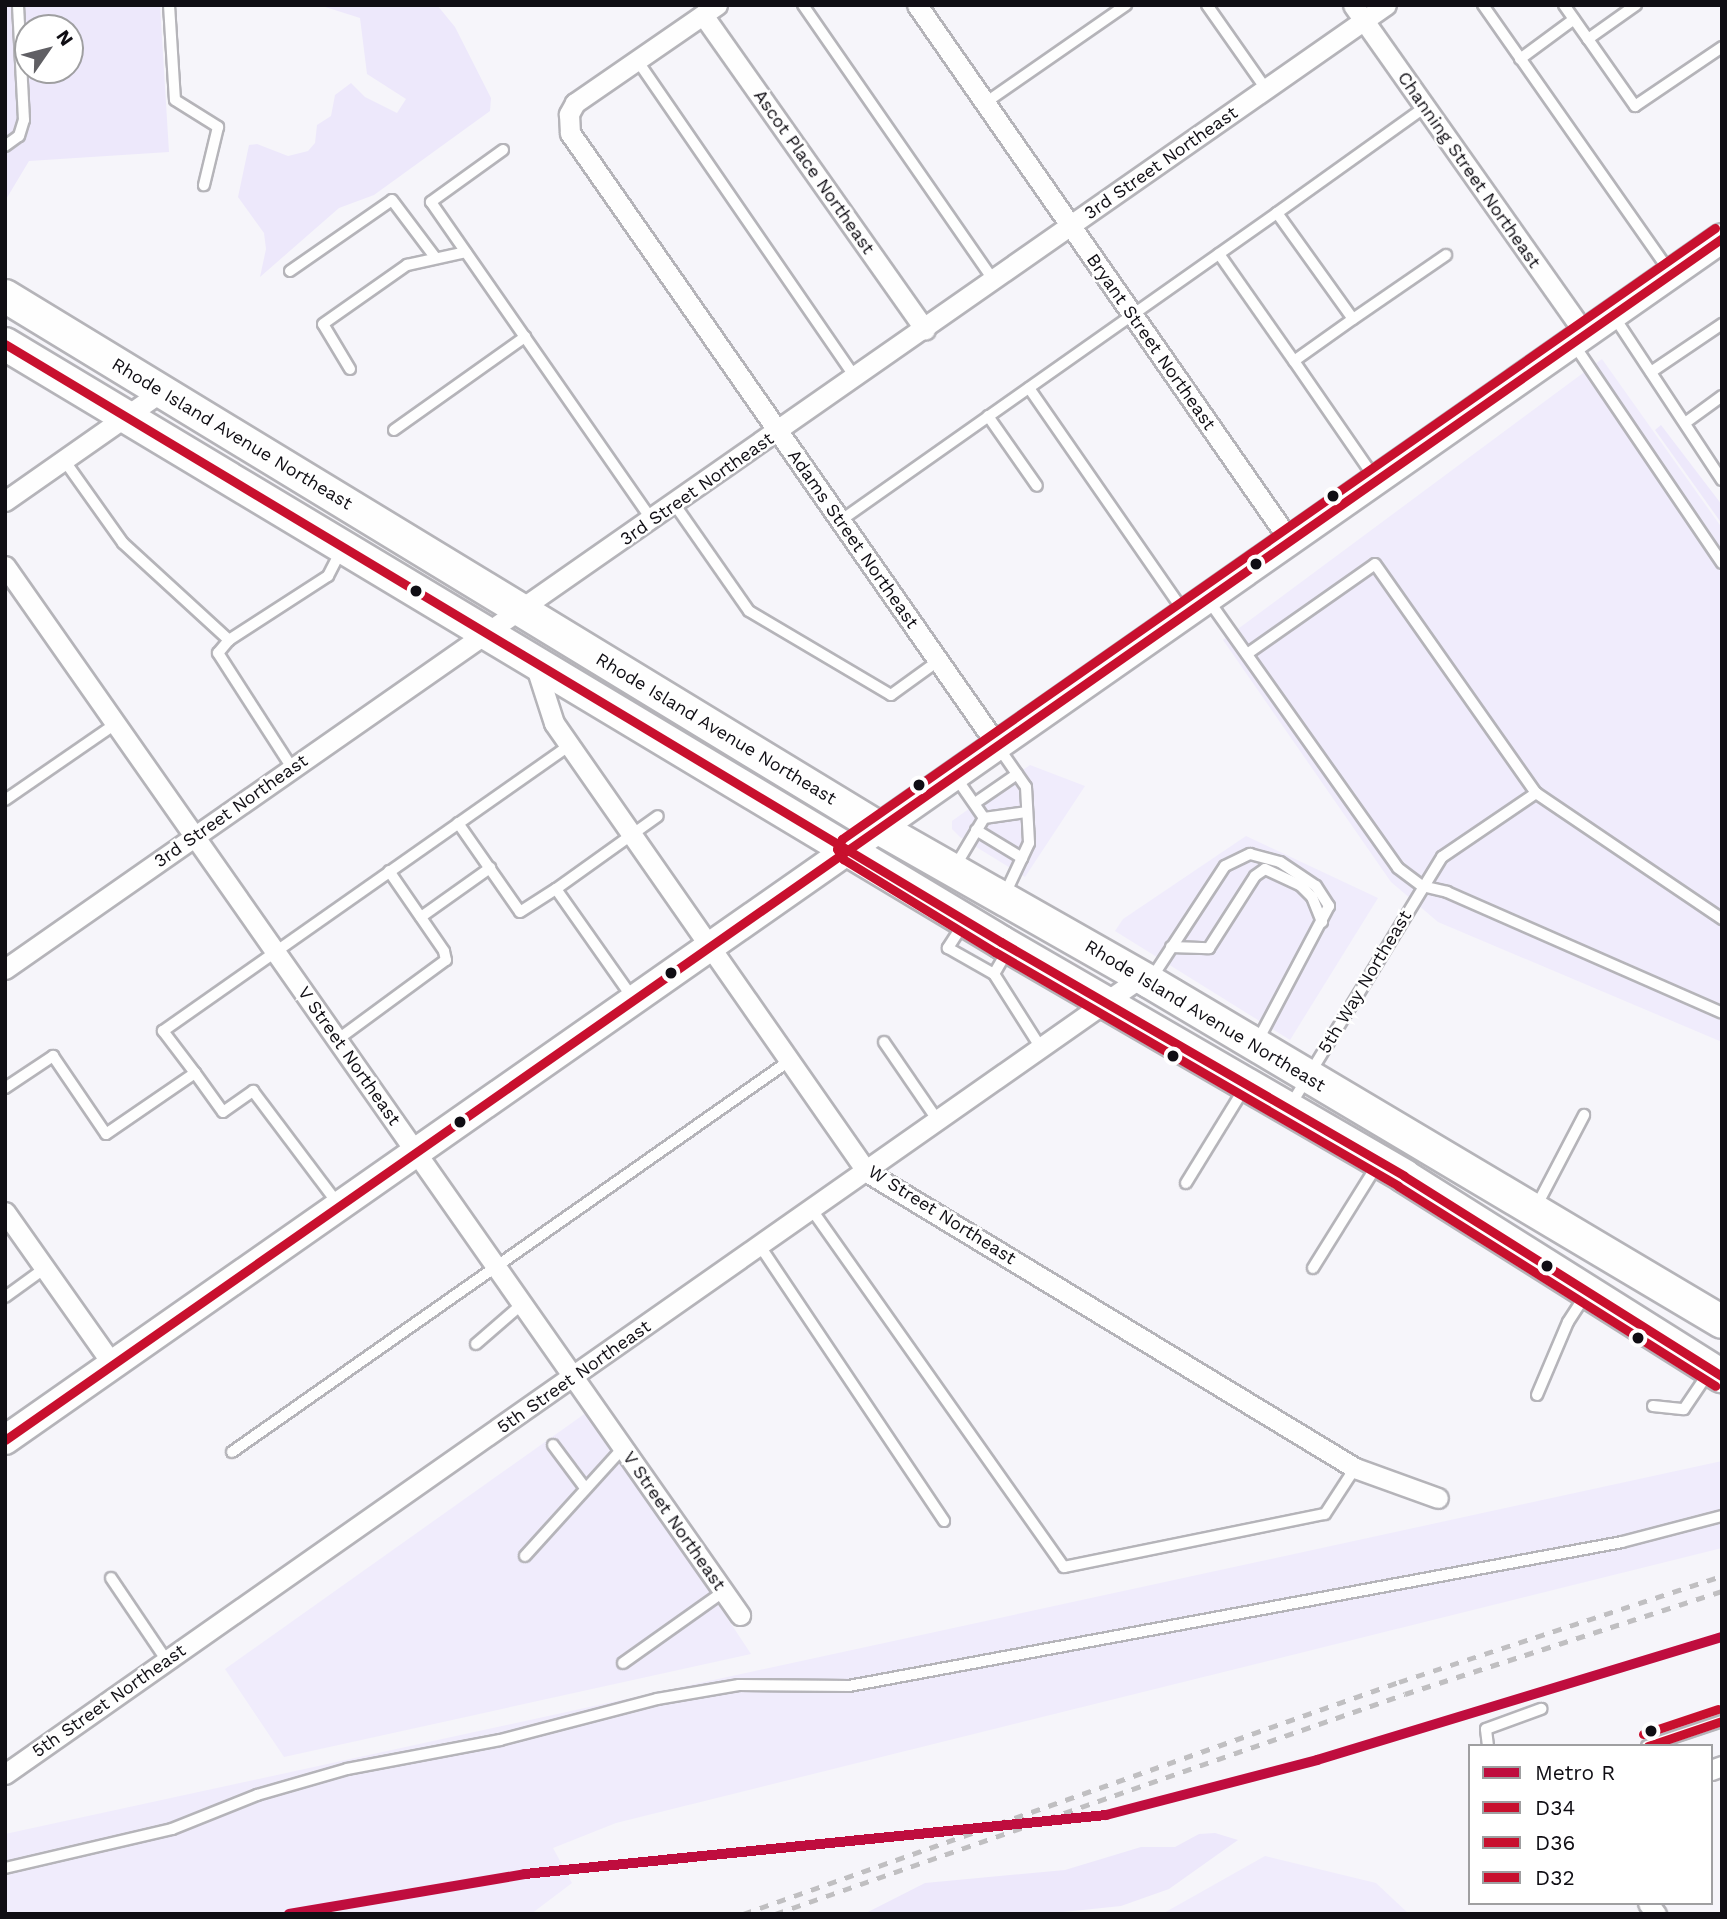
<!DOCTYPE html>
<html>
<head>
<meta charset="utf-8">
<style>
	body { margin:0 }
	#map { position:relative; width:1727px; height:1919px; overflow:hidden; background:#f6f5fa; font-family:"Work Sans",sans-serif }
	div>[style] { position:absolute }
	[style*='--x'] { left:calc(var(--x)*1px); top:calc(var(--y)*1px); width:calc(var(--w)*1px); rotate:calc(var(--a)*1deg) }
	.built>* { inset:0; background:#f0ecfc }
	.green>* { inset:0; background:#ede8fb }
	.roads { filter:drop-shadow(2px 0 #b5b4b9) drop-shadow(-2px 0 #b5b4b9) drop-shadow(0 2px #b5b4b9) drop-shadow(0 -2px #b5b4b9) }
	.lane>* { height:10px; margin:-5px; padding:0 5px; transform-origin:5px; border-radius:5px; background:#fefefe }
	.street>* { height:19px; margin:-9.5px; padding:0 9.5px; transform-origin:9.5px; border-radius:9.5px; background:#fefefe }
	.secondary>* { height:28px; margin:-14px; padding:0 14px; transform-origin:14px; border-radius:14px; background:#fefefe }
	.primary>* { height:32px; margin:-16px; padding:0 16px; transform-origin:16px; border-radius:16px; background:#fefefe }
	.rail>* { height:5px; margin-top:-2.5px; transform-origin:0; background:repeating-linear-gradient(90deg,#c0bfc1 0 9px,transparent 0 18px) }
	.bus-1>* { height:9px; margin:-4.5px; padding:0 4.5px; transform-origin:4.5px; border-radius:4.5px; background:#c8102e }
	.bus-2>* { height:9px; margin:-4.5px; padding:0 4.5px; transform-origin:4.5px; border-radius:4.5px; background:#c8102e }
	.bus-3>* { height:9px; margin:-4.5px; padding:0 4.5px; transform-origin:4.5px; border-radius:4.5px; background:#c8102e }
	.bus-4>* { height:9px; margin:-4.5px; padding:0 4.5px; transform-origin:4.5px; border-radius:4.5px; background:#c8102e }
	.bus-5>* { height:9px; margin:-4.5px; padding:0 4.5px; transform-origin:4.5px; border-radius:4.5px; background:#c8102e }
	.metro-1>* { height:10px; margin:-5px; padding:0 5px; transform-origin:5px; border-radius:5px; background:#bf0d3e }
	.dots>* { width:19px; height:19px; translate:-50% -50%; box-sizing:border-box; border:4px solid #fff; border-radius:50% }
	span { translate:-50% -50%; white-space:nowrap; text-align:center; line-height:1.15; -webkit-text-stroke:5px #fff; paint-order:stroke }
	.street-label { font-size:18px; color:#100e14 }
	.frame { position:absolute; inset:0; border:7px solid #100e14; pointer-events:none }
	.legend { position:absolute; left:1468px; top:1744px; width:245px; height:161px; box-sizing:border-box; background:#fff; border:2px solid #9f9fa1; margin:0; padding:9px 12px; list-style:none; font-size:21px; color:#100e14 }
	.legend li { display:flex; align-items:center; gap:14px; height:35px }
	.legend b { width:35px; border:2px solid #9f9fa1 }
	.north { position:absolute; left:14px; top:14px; width:70px; height:70px; box-sizing:border-box; background:#fff; border:2px solid #9f9fa1; border-radius:50%; rotate:55deg; font-size:19px; font-weight:700; line-height:28px; text-align:center; color:#100e14 }
	.north::after { content:''; display:block; margin:auto; width:24px; height:32px; background:#605f64; clip-path:polygon(50% 0,100% 100%,50% 72%,0 100%) }
</style>
</head>
<body>
<div id="map">
	<div class="built">
		<i style="clip-path:polygon(1602px 359px,1722px 528px,1722px 1042px,1438px 922px,1391px 882px,1223px 640px)"></i>
		<i style="clip-path:polygon(1030px 765px,1085px 786px,1025px 877px,960px 837px,952px 829px,952px 821px)"></i>
		<i style="clip-path:polygon(1246px 836px,1378px 898px,1290px 1040px,1115px 931px,1123px 919px)"></i>
		<i style="clip-path:polygon(590px 1410px,751px 1654px,284px 1757px,225px 1669px)"></i>
		<i style="clip-path:polygon(1722px 1461px,1722px 1548px,616px 1823px,553px 1848px,572px 1883px,531px 1914px,5px 1914px,5px 1834px)"></i>
		<i style="clip-path:polygon(1265px 1856px,1376px 1883px,1409px 1914px,1162px 1914px)"></i>
	</div>
	<div class="green">
		<i style="clip-path:polygon(evenodd,5px 5px,160px 5px,169px 152px,29px 161px,5px 201px,5px 5px,28px 28px,70px 28px,70px 70px,28px 70px,28px 28px)"></i>
		<i style="clip-path:polygon(319px 5px,437px 5px,455px 27px,491px 98px,490px 111px,374px 195px,339px 208px,260px 277px,266px 249px,264px 233px,238px 197px,249px 145px,257px 144px,288px 156px,308px 151px,315px 143px,317px 125px,331px 116px,335px 95px,351px 83px,365px 97px,397px 113px,406px 99px,367px 74px,360px 18px)"></i>
		<i style="clip-path:polygon(1661px 425px,1722px 505px,1722px 524px,1655px 430px)"></i>
		<i style="clip-path:polygon(1215px 1833px,1238px 1840px,1169px 1889px,1121px 1906px,1044px 1914px,864px 1914px,925px 1883px,1065px 1870px,1141px 1847px,1175px 1847px,1199px 1834px)"></i>
	</div>
	<div class="roads">
		<div class="lane">
			<i style="--x:169;--y:5;--w:95;--a:86.4"></i>
			<i style="--x:175;--y:100;--w:51;--a:32.1"></i>
			<i style="--x:218;--y:127;--w:60;--a:103.6"></i>
			<i style="--x:803;--y:5;--w:336;--a:55.3"></i>
			<i style="--x:1207;--y:5;--w:103;--a:54.9"></i>
			<i style="--x:1483;--y:5;--w:325;--a:55"></i>
			<i style="--x:1564;--y:5;--w:42;--a:54.8"></i>
			<i style="--x:1588;--y:39;--w:59;--a:-35.3"></i>
			<i style="--x:1588;--y:39;--w:82;--a:55"></i>
			<i style="--x:1635;--y:106;--w:105;--a:-34.1"></i>
			<i style="--x:1520;--y:59;--w:67;--a:-36.5"></i>
			<i style="--x:637;--y:60;--w:385;--a:55.5"></i>
			<i style="--x:985;--y:103;--w:172;--a:-34.8"></i>
			<i style="--x:5;--y:146;--w:17;--a:-36"></i>
			<i style="--x:19;--y:136;--w:17;--a:-73"></i>
			<i style="--x:24;--y:120;--w:115;--a:-93"></i>
			<i style="--x:503;--y:150;--w:89;--a:144.2"></i>
			<i style="--x:431;--y:202;--w:387;--a:55.2"></i>
			<i style="--x:1277;--y:213;--w:182;--a:-35.6"></i>
			<i style="--x:1219;--y:254;--w:131;--a:55"></i>
			<i style="--x:290;--y:271;--w:124;--a:-34.8"></i>
			<i style="--x:392;--y:200;--w:71;--a:53"></i>
			<i style="--x:1615;--y:318;--w:194;--a:56.6"></i>
			<i style="--x:1353;--y:319;--w:113;--a:-34.5"></i>
			<i style="--x:1575;--y:346;--w:262;--a:55.9"></i>
			<i style="--x:350;--y:369;--w:52;--a:-121"></i>
			<i style="--x:323;--y:324;--w:103;--a:-35.1"></i>
			<i style="--x:407;--y:265;--w:60;--a:-12.4"></i>
			<i style="--x:1651;--y:372;--w:86;--a:-34.1"></i>
			<i style="--x:1029;--y:388;--w:272;--a:55.3"></i>
			<i style="--x:988;--y:416;--w:85;--a:55"></i>
			<i style="--x:1685;--y:423;--w:46;--a:-36.1"></i>
			<i style="--x:394;--y:430;--w:161;--a:-35.4"></i>
			<i style="--x:64;--y:460;--w:102;--a:54.6"></i>
			<i style="--x:123;--y:543;--w:144;--a:42.5"></i>
			<i style="--x:229;--y:640;--w:118;--a:-32.9"></i>
			<i style="--x:328;--y:576;--w:27;--a:-63"></i>
			<i style="--x:675;--y:505;--w:129;--a:55.1"></i>
			<i style="--x:749;--y:611;--w:165;--a:30.6"></i>
			<i style="--x:891;--y:695;--w:58;--a:-35.9"></i>
			<i style="--x:840;--y:521;--w:535;--a:-35.18"></i>
			<i style="--x:1277;--y:213;--w:130;--a:54.4"></i>
			<i style="--x:1353;--y:319;--w:72;--a:144.6"></i>
			<i style="--x:1294;--y:361;--w:141;--a:55.4"></i>
			<i style="--x:1209;--y:601;--w:327;--a:54.7"></i>
			<i style="--x:1398;--y:868;--w:30;--a:37"></i>
			<i style="--x:1422;--y:886;--w:26;--a:13"></i>
			<i style="--x:1447;--y:892;--w:300;--a:23.7"></i>
			<i style="--x:229;--y:640;--w:17;--a:130"></i>
			<i style="--x:218;--y:653;--w:137;--a:57.2"></i>
			<i style="--x:1247;--y:654;--w:156;--a:-35.1"></i>
			<i style="--x:1375;--y:564;--w:280;--a:54.9"></i>
			<i style="--x:999;--y:748;--w:47;--a:55.3"></i>
			<i style="--x:1026;--y:787;--w:56;--a:86.9"></i>
			<i style="--x:1029;--y:843;--w:56;--a:115.2"></i>
			<i style="--x:5;--y:800;--w:134;--a:-34.6"></i>
			<i style="--x:975;--y:803;--w:51;--a:-34.6"></i>
			<i style="--x:984;--y:818;--w:42;--a:-8.1"></i>
			<i style="--x:458;--y:823;--w:108;--a:55.1"></i>
			<i style="--x:520;--y:912;--w:43;--a:-32.6"></i>
			<i style="--x:976;--y:830;--w:54;--a:31.3"></i>
			<i style="--x:956;--y:865;--w:55;--a:-59.2"></i>
			<i style="--x:984;--y:818;--w:47;--a:-124.7"></i>
			<i style="--x:421;--y:917;--w:85;--a:-35.4"></i>
			<i style="--x:964;--y:923;--w:30;--a:123"></i>
			<i style="--x:948;--y:948;--w:53;--a:29.5"></i>
			<i style="--x:994;--y:974;--w:88;--a:57.6"></i>
			<i style="--x:1171;--y:947;--w:38;--a:2"></i>
			<i style="--x:1209;--y:948;--w:85;--a:-57.4"></i>
			<i style="--x:1255;--y:876;--w:12;--a:-35"></i>
			<i style="--x:1265;--y:869;--w:38;--a:25"></i>
			<i style="--x:1300;--y:885;--w:17;--a:45"></i>
			<i style="--x:1312;--y:897;--w:27;--a:68"></i>
			<i style="--x:994;--y:974;--w:28;--a:-60"></i>
			<i style="--x:1151;--y:979;--w:135;--a:-56.8"></i>
			<i style="--x:1225;--y:866;--w:28;--a:-26"></i>
			<i style="--x:1250;--y:854;--w:31;--a:15"></i>
			<i style="--x:1280;--y:862;--w:43;--a:33.7"></i>
			<i style="--x:1316;--y:886;--w:24;--a:57"></i>
			<i style="--x:1329;--y:906;--w:154;--a:117.9"></i>
			<i style="--x:632;--y:997;--w:132;--a:-125.1"></i>
			<i style="--x:556;--y:889;--w:125;--a:-35.6"></i>
			<i style="--x:337;--y:1040;--w:135;--a:-36.3"></i>
			<i style="--x:446;--y:960;--w:9;--a:-103"></i>
			<i style="--x:444;--y:951;--w:97;--a:-124.5"></i>
			<i style="--x:884;--y:1042;--w:96;--a:55.6"></i>
			<i style="--x:195;--y:1073;--w:48;--a:54.3"></i>
			<i style="--x:223;--y:1112;--w:37;--a:-35"></i>
			<i style="--x:253;--y:1091;--w:143;--a:53"></i>
			<i style="--x:5;--y:1088;--w:58;--a:-33.7"></i>
			<i style="--x:53;--y:1056;--w:94;--a:55.8"></i>
			<i style="--x:106;--y:1134;--w:108;--a:-34.4"></i>
			<i style="--x:195;--y:1073;--w:53;--a:-127.3"></i>
			<i style="--x:163;--y:1031;--w:497;--a:-35.1"></i>
			<i style="--x:1290;--y:1106;--w:292;--a:-58.6"></i>
			<i style="--x:1442;--y:857;--w:114;--a:-34.2"></i>
			<i style="--x:1536;--y:793;--w:225;--a:34.1"></i>
			<i style="--x:1186;--y:1183;--w:113;--a:-58.4"></i>
			<i style="--x:1536;--y:1207;--w:104;--a:-62.4"></i>
			<i style="--x:812;--y:1210;--w:437;--a:54.8"></i>
			<i style="--x:1064;--y:1567;--w:266;--a:-11.5"></i>
			<i style="--x:1325;--y:1514;--w:55;--a:-56.9"></i>
			<i style="--x:760;--y:1246;--w:331;--a:56.2"></i>
			<i style="--x:1313;--y:1268;--w:121;--a:-58.1"></i>
			<i style="--x:5;--y:1297;--w:49;--a:-35.9"></i>
			<i style="--x:476;--y:1344;--w:61;--a:-41"></i>
			<i style="--x:1537;--y:1395;--w:79;--a:-67"></i>
			<i style="--x:1568;--y:1322;--w:33;--a:-57"></i>
			<i style="--x:1653;--y:1406;--w:31;--a:6"></i>
			<i style="--x:1684;--y:1409;--w:45;--a:-56"></i>
			<i style="--x:553;--y:1445;--w:54;--a:53.3"></i>
			<i style="--x:232;--y:1452;--w:681;--a:-35.07"></i>
			<i style="--x:525;--y:1556;--w:146;--a:-47.8"></i>
			<i style="--x:111;--y:1578;--w:100;--a:56"></i>
			<i style="--x:623;--y:1663;--w:123;--a:-35.4"></i>
			<i style="--x:1488;--y:1746;--w:17;--a:-97"></i>
			<i style="--x:1486;--y:1729;--w:59;--a:-20"></i>
			<i style="--x:1647;--y:1746;--w:79;--a:-18.4"></i>
			<i style="--x:5;--y:1868;--w:171;--a:-13.1"></i>
			<i style="--x:172;--y:1829;--w:92;--a:-21.8"></i>
			<i style="--x:257;--y:1795;--w:94;--a:-16.1"></i>
			<i style="--x:347;--y:1769;--w:156;--a:-10.7"></i>
			<i style="--x:500;--y:1740;--w:162;--a:-14.6"></i>
			<i style="--x:657;--y:1699;--w:83;--a:-9.7"></i>
			<i style="--x:739;--y:1685;--w:110;--a:0.5"></i>
			<i style="--x:849;--y:1686;--w:786;--a:-10.55"></i>
			<i style="--x:1622;--y:1542;--w:103;--a:-14.6"></i>
		</div>
		<div class="street">
			<i style="--x:717;--y:5;--w:173;--a:145.4"></i>
			<i style="--x:575;--y:103;--w:13;--a:119"></i>
			<i style="--x:569;--y:114;--w:19;--a:87"></i>
			<i style="--x:570;--y:133;--w:746;--a:55.1"></i>
			<i style="--x:917;--y:5;--w:653;--a:55.17"></i>
			<i style="--x:1353;--y:5;--w:403;--a:54.8"></i>
			<i style="--x:703;--y:15;--w:385;--a:54.8"></i>
			<i style="--x:5;--y:501;--w:192;--a:-35"></i>
			<i style="--x:5;--y:566;--w:1281;--a:54.98"></i>
			<i style="--x:534;--y:661;--w:65;--a:72.1"></i>
			<i style="--x:554;--y:723;--w:547;--a:55.12"></i>
			<i style="--x:867;--y:1172;--w:571;--a:31.24"></i>
			<i style="--x:1355;--y:1468;--w:88;--a:19.9"></i>
			<i style="--x:5;--y:969;--w:1684;--a:-34.92"></i>
			<i style="--x:5;--y:1212;--w:187;--a:54.8"></i>
			<i style="--x:1711;--y:1770;--w:12;--a:-20"></i>
			<i style="--x:5;--y:1774;--w:1388;--a:-35.05"></i>
			<i style="--x:1648;--y:1903;--w:14;--a:54"></i>
		</div>
		<div class="secondary">
			<i style="--x:5;--y:1440;--w:2096;--a:-34.99"></i>
		</div>
		<div class="primary">
			<i style="--x:5;--y:296;--w:1023;--a:31.33"></i>
			<i style="--x:879;--y:828;--w:312;--a:29.6"></i>
			<i style="--x:1150;--y:982;--w:665;--a:30.73"></i>
			<i style="--x:5;--y:344;--w:1162;--a:30.98"></i>
			<i style="--x:1001;--y:942;--w:466;--a:30.1"></i>
			<i style="--x:1404;--y:1176;--w:376;--a:32.2"></i>
		</div>
	</div>
	<div class="rail">
		<i style="--x:743;--y:1914;--w:696;--a:-19.48"></i>
		<i style="--x:1399;--y:1682;--w:340;--a:-18.2"></i>
		<i style="--x:775;--y:1914;--w:667;--a:-19.25"></i>
		<i style="--x:1405;--y:1694;--w:333;--a:-18"></i>
	</div>
	<div class="bus-1">
		<i style="--x:5;--y:1440;--w:2096;--a:-34.99"></i>
	</div>
	<div class="bus-2">
		<i style="--x:1715;--y:228;--w:1066;--a:145.01"></i>
		<i style="--x:842;--y:839;--w:11;--a:117"></i>
		<i style="--x:837;--y:849;--w:12;--a:59"></i>
		<i style="--x:843;--y:859;--w:178;--a:31.5"></i>
		<i style="--x:995;--y:952;--w:466;--a:30.1"></i>
		<i style="--x:1398;--y:1186;--w:375;--a:32.2"></i>
	</div>
	<div class="bus-3">
		<i style="--x:5;--y:344;--w:1162;--a:30.98"></i>
		<i style="--x:1001;--y:942;--w:466;--a:30.1"></i>
		<i style="--x:1404;--y:1176;--w:376;--a:32.2"></i>
	</div>
	<div class="bus-4">
		<i style="--x:1648;--y:1746;--w:78;--a:-18.7"></i>
	</div>
	<div class="bus-5">
		<i style="--x:1643;--y:1734;--w:79;--a:-18.4"></i>
	</div>
	<div class="metro-1">
		<i style="--x:289;--y:1914;--w:239;--a:-9.6"></i>
		<i style="--x:525;--y:1874;--w:584;--a:-5.8"></i>
		<i style="--x:1106;--y:1815;--w:218;--a:-14.6"></i>
		<i style="--x:1317;--y:1760;--w:423;--a:-16.9"></i>
	</div>
	<div class="dots">
		<i style="left:1333px;top:496px;background:#100e14"></i>
		<i style="left:1256px;top:564px;background:#100e14"></i>
		<i style="left:416px;top:591px;background:#100e14"></i>
		<i style="left:919px;top:785px;background:#100e14"></i>
		<i style="left:671px;top:973px;background:#100e14"></i>
		<i style="left:1173px;top:1056px;background:#100e14"></i>
		<i style="left:460px;top:1122px;background:#100e14"></i>
		<i style="left:1547px;top:1266px;background:#100e14"></i>
		<i style="left:1638px;top:1338px;background:#100e14"></i>
		<i style="left:1651px;top:1731px;background:#100e14"></i>
	</div>
	<div class="street-label">
		<span style="left:1161px;top:163px;rotate:-35deg">3rd Street Northeast</span>
		<span style="left:1469px;top:170px;rotate:55deg">Channing Street Northeast</span>
		<span style="left:814px;top:172px;rotate:55deg">Ascot Place Northeast</span>
		<span style="left:1151px;top:342px;rotate:55deg">Bryant Street Northeast</span>
		<span style="left:232px;top:434px;rotate:31deg">Rhode Island Avenue Northeast</span>
		<span style="left:697px;top:489px;rotate:-35deg">3rd Street Northeast</span>
		<span style="left:853px;top:539px;rotate:55deg">Adams Street Northeast</span>
		<span style="left:716px;top:729px;rotate:31deg">Rhode Island Avenue Northeast</span>
		<span style="left:231px;top:811px;rotate:-35deg">3rd Street Northeast</span>
		<span style="left:1365px;top:982px;rotate:-59deg">5th Way Northeast</span>
		<span style="left:1205px;top:1016px;rotate:31deg">Rhode Island Avenue Northeast</span>
		<span style="left:349px;top:1056px;rotate:55deg">V Street Northeast</span>
		<span style="left:942px;top:1215px;rotate:32deg">W Street Northeast</span>
		<span style="left:574px;top:1377px;rotate:-35deg">5th Street Northeast</span>
		<span style="left:674px;top:1521px;rotate:55deg">V Street Northeast</span>
		<span style="left:109px;top:1701px;rotate:-35deg">5th Street Northeast</span>
	</div>
	<div class="frame"></div>
	<ul class="legend">
	<li><b style="height:9px;background:#bf0d3e"></b>Metro R</li>
	<li><b style="height:9px;background:#c8102e"></b>D34</li>
	<li><b style="height:9px;background:#c8102e"></b>D36</li>
	<li><b style="height:9px;background:#c8102e"></b>D32</li>
	</ul>
	<div class="north">N</div>
</div>
</body>
</html>
